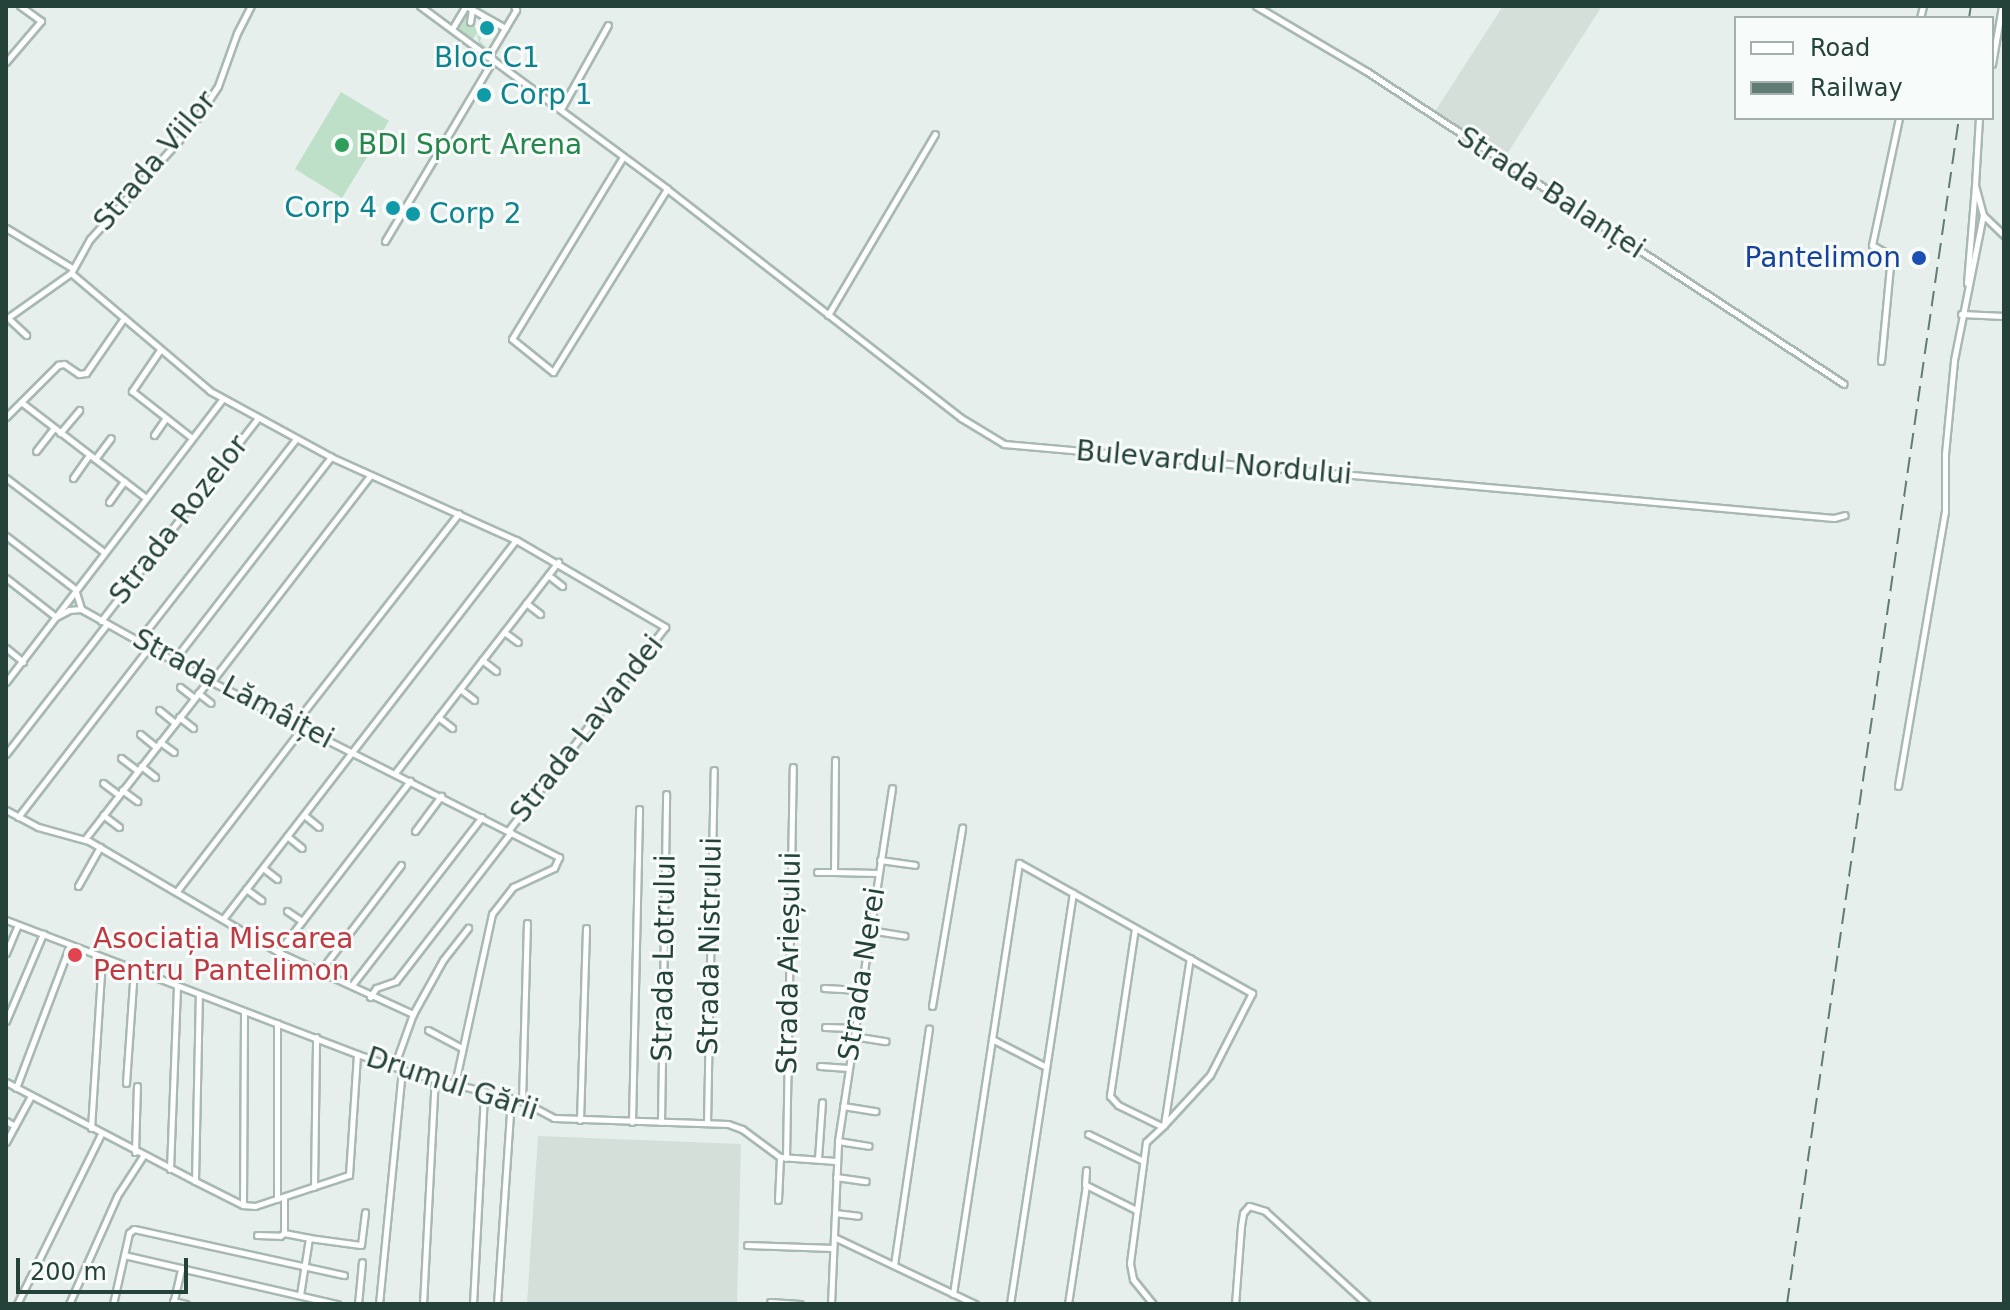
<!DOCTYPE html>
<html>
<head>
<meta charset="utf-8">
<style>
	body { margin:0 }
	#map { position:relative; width:2010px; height:1310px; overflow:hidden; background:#e6efeb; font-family:"DejaVu Sans",sans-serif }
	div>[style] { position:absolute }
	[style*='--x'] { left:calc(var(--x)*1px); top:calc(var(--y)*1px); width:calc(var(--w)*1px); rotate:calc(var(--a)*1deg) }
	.built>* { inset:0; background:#d4dfda }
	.green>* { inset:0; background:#bfe0c8 }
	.roads { filter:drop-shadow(2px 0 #a8b8b2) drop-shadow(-2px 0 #a8b8b2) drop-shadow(0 2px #a8b8b2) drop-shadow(0 -2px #a8b8b2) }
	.minor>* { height:5px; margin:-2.5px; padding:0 2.5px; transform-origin:2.5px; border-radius:2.5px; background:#fff }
	.rail>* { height:2px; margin-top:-1px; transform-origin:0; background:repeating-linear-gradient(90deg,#5f7d75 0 16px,transparent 0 24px) }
	.dots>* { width:22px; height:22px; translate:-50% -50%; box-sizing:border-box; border:4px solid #f7fbf9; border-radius:50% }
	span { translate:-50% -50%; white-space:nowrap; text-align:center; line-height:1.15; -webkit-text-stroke:6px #f7fbf9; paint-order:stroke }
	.culture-label { font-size:28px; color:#0d838f }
	.left { translate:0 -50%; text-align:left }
	.right { translate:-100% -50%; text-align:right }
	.leisure-label { font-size:28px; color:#27864d }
	.street-label { font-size:28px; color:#24423a }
	.transit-label { font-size:28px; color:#164399 }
	.health-label { font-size:28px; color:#be3a42 }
	.frame { position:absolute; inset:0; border:8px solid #24423a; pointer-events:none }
	.legend { position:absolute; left:1734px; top:16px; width:260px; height:104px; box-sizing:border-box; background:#f7fbf9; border:2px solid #a3b1ad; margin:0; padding:10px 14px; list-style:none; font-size:24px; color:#24423a }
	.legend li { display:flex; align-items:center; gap:16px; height:40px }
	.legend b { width:40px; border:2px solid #a3b1ad }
	.scale { position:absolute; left:16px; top:1258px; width:172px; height:36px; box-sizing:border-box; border:4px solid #24423a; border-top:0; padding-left:10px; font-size:24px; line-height:28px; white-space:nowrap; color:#24423a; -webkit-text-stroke:6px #f7fbf9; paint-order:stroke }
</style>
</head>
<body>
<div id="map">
	<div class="built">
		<i style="clip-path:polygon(1503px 6px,1602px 6px,1503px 160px,1434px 113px)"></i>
		<i style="clip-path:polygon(538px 1136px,741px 1144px,737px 1304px,527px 1304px)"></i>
	</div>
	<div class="green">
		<i style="clip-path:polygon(465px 9px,468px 22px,483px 34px,480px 41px,488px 49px,479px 44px,477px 33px,472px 40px,455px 27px)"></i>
		<i style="clip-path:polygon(341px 92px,389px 121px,342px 198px,295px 169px)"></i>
	</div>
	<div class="roads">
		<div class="minor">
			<i style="--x:420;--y:6;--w:307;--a:36.5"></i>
			<i style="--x:667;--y:189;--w:373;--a:37.9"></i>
			<i style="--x:961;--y:418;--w:50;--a:31.2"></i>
			<i style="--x:1004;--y:444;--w:833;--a:5.09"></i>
			<i style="--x:1834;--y:518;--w:11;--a:-15"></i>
			<i style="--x:1256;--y:6;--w:128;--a:30.6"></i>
			<i style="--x:1366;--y:71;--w:571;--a:33.22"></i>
			<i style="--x:468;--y:7;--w:43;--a:29.6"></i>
			<i style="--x:1920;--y:18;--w:12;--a:-76"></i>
			<i style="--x:470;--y:22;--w:13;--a:-81"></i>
			<i style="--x:452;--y:29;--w:27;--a:-59"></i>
			<i style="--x:488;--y:57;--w:55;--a:-59.2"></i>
			<i style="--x:516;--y:10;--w:4;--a:-117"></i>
			<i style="--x:6;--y:62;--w:54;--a:-49.5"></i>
			<i style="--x:41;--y:21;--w:26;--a:-144"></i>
			<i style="--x:1992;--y:64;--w:59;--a:-80.2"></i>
			<i style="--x:561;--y:109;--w:96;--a:-60.8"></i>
			<i style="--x:623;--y:157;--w:213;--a:121.4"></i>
			<i style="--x:512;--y:339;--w:53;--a:38.8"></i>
			<i style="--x:553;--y:372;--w:216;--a:-58.1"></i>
			<i style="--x:1983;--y:215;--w:29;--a:44"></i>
			<i style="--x:6;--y:228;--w:77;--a:31.2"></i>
			<i style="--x:385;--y:241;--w:211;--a:-59.2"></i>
			<i style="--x:71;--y:273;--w:182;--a:40.3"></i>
			<i style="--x:210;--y:391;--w:138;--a:28.6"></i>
			<i style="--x:331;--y:457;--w:203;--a:24.2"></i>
			<i style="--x:516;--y:540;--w:173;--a:30.3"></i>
			<i style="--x:665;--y:627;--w:257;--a:127.6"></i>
			<i style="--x:71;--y:273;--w:39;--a:-61"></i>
			<i style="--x:90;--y:239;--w:151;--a:-48"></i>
			<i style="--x:191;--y:127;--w:49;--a:-56.6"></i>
			<i style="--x:218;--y:86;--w:56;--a:-70.3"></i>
			<i style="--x:237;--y:33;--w:30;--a:-63"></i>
			<i style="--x:1967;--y:283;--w:97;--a:-85.3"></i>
			<i style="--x:1961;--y:314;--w:43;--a:2.7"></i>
			<i style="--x:828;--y:315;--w:210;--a:-59.4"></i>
			<i style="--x:8;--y:318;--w:25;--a:43"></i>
			<i style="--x:6;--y:319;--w:80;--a:-35.3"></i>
			<i style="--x:160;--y:350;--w:50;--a:124.3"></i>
			<i style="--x:132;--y:391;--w:76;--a:38.1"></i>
			<i style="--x:1881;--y:361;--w:105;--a:-84.6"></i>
			<i style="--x:1891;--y:256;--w:22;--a:-150"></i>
			<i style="--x:1872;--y:245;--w:130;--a:-78"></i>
			<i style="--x:21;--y:402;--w:158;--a:37.5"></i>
			<i style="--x:6;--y:417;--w:74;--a:-45"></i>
			<i style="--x:58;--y:365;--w:6;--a:-9"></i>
			<i style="--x:64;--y:364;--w:18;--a:34"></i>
			<i style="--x:79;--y:374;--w:7;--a:-8"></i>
			<i style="--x:86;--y:373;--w:67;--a:-55.4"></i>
			<i style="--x:60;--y:433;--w:30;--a:-50"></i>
			<i style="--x:154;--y:435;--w:21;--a:-55"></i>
			<i style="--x:36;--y:451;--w:29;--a:-52"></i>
			<i style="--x:95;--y:459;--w:26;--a:-53"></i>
			<i style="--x:6;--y:478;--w:123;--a:37.1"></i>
			<i style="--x:73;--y:478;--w:28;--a:-55"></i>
			<i style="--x:109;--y:502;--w:26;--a:-54"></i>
			<i style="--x:6;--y:536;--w:87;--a:37.5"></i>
			<i style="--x:75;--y:589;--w:21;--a:73"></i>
			<i style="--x:548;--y:575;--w:18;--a:38"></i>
			<i style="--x:6;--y:578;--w:63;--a:38"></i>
			<i style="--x:526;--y:603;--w:18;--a:38"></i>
			<i style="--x:56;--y:617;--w:15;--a:-28"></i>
			<i style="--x:69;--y:610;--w:12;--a:-5"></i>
			<i style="--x:81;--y:609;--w:150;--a:29.1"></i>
			<i style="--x:212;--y:682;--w:389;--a:26.8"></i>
			<i style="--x:559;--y:857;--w:12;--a:114"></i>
			<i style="--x:554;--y:868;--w:45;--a:155.1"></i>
			<i style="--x:513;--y:887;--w:34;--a:128"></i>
			<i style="--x:492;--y:914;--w:173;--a:102.3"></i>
			<i style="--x:101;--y:621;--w:257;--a:-52.3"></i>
			<i style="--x:504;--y:632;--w:17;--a:36"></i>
			<i style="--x:139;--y:640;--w:255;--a:-52"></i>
			<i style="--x:6;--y:648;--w:22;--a:39"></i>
			<i style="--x:174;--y:660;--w:257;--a:-52.3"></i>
			<i style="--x:482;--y:660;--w:18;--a:38"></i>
			<i style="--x:212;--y:681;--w:259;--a:-52.4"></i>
			<i style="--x:6;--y:682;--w:357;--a:-52.6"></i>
			<i style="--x:180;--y:687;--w:18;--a:38"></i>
			<i style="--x:460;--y:689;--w:18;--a:38"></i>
			<i style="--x:198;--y:693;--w:16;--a:38"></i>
			<i style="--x:159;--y:710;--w:21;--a:39"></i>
			<i style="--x:179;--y:717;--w:18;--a:38"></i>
			<i style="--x:438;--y:717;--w:18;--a:38"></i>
			<i style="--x:295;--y:723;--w:266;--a:-52"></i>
			<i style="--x:140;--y:734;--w:21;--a:39"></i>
			<i style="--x:160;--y:742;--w:17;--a:36"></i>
			<i style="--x:6;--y:754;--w:165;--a:-52.2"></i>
			<i style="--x:121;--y:758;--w:21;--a:37"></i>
			<i style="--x:835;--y:760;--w:112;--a:90.5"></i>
			<i style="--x:834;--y:872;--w:43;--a:1.3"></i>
			<i style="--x:141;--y:766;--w:18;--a:38"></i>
			<i style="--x:395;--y:773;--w:267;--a:-52.3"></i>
			<i style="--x:103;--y:783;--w:20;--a:37"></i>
			<i style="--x:1898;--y:786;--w:278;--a:-80.3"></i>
			<i style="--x:1945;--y:512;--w:58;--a:-90"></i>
			<i style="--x:1945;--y:454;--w:94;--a:-84.5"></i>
			<i style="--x:1954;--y:360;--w:148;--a:-78.7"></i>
			<i style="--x:1983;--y:215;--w:31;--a:-105"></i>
			<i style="--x:1975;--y:185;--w:67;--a:-86.6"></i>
			<i style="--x:122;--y:790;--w:19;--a:36"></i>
			<i style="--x:6;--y:810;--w:36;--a:28"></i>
			<i style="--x:38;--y:827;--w:53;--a:15.4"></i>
			<i style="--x:89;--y:841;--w:219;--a:30.4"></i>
			<i style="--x:278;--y:952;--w:149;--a:24.7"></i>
			<i style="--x:103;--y:815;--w:20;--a:37"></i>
			<i style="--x:304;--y:815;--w:19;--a:39"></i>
			<i style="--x:18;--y:817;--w:216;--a:-52.3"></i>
			<i style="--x:415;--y:831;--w:44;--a:-53.4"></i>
			<i style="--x:287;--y:836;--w:19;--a:39"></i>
			<i style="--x:85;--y:839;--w:202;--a:-52.1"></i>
			<i style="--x:880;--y:860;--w:35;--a:8"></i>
			<i style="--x:263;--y:868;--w:18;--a:38"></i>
			<i style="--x:817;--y:872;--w:17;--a:0"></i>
			<i style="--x:78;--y:886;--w:45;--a:-60.6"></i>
			<i style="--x:246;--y:889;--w:19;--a:36"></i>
			<i style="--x:177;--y:891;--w:207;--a:-52.5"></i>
			<i style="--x:287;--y:911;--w:18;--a:34"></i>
			<i style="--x:223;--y:919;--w:479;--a:-52.3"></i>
			<i style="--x:6;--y:920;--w:376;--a:20.9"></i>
			<i style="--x:357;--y:1054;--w:61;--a:19"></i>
			<i style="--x:415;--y:1074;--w:110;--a:14.2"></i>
			<i style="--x:522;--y:1101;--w:36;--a:28"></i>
			<i style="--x:554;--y:1118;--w:174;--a:2"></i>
			<i style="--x:728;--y:1124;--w:15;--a:20"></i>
			<i style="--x:742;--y:1129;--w:47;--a:36.4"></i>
			<i style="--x:780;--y:1157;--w:56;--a:4.1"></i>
			<i style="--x:1135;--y:928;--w:170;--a:98.5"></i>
			<i style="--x:1110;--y:1096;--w:12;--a:48"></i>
			<i style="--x:1118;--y:1105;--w:48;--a:26"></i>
			<i style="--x:869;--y:930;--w:36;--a:9"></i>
			<i style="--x:279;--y:951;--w:215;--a:-52.4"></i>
			<i style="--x:6;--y:953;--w:30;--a:-67"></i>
			<i style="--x:321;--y:970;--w:132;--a:-52.7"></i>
			<i style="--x:352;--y:985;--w:212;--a:-52.3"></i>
			<i style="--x:824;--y:988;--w:36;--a:3"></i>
			<i style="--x:370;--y:997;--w:11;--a:-56"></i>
			<i style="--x:376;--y:988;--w:21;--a:-19"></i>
			<i style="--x:396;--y:981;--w:188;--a:-52.3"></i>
			<i style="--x:932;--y:1006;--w:181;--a:-80.4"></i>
			<i style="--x:6;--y:1021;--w:95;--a:-67"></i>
			<i style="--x:825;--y:1027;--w:29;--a:2"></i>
			<i style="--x:428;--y:1030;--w:38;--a:28"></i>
			<i style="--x:853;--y:1036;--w:33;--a:9"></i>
			<i style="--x:992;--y:1039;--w:61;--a:27.4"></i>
			<i style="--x:820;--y:1066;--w:28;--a:4"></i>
			<i style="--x:394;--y:1067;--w:56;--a:-70.3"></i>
			<i style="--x:413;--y:1014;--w:62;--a:-60.9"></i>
			<i style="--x:443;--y:960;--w:41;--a:-52"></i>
			<i style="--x:6;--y:1082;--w:213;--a:27.6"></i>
			<i style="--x:195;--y:1181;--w:54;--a:26.6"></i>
			<i style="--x:243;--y:1205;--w:12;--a:5"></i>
			<i style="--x:255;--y:1206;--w:99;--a:-18.3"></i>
			<i style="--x:349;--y:1175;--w:121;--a:-86.2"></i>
			<i style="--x:126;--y:1083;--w:113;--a:-86"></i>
			<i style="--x:16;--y:1088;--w:153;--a:-69.3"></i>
			<i style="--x:522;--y:1101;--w:178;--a:-88.4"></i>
			<i style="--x:843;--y:1106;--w:33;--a:9"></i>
			<i style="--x:580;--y:1120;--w:192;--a:-88.2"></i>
			<i style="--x:6;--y:1121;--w:10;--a:29"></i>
			<i style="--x:632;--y:1122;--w:313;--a:-88.7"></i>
			<i style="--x:661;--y:1122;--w:328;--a:-89.1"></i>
			<i style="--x:707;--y:1123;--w:353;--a:-88.9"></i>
			<i style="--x:91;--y:1128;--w:170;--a:-86.3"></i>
			<i style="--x:1088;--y:1134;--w:61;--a:26.1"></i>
			<i style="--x:838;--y:1141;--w:31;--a:9"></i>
			<i style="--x:6;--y:1142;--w:52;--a:-61.5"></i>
			<i style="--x:135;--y:1152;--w:66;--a:-88.3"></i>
			<i style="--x:786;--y:1158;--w:391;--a:-89"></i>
			<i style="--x:818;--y:1159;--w:57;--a:-86"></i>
			<i style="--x:170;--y:1169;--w:183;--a:-87.8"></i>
			<i style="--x:836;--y:1177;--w:30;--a:8"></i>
			<i style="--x:195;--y:1181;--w:186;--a:-88.8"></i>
			<i style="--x:1085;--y:1185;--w:15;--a:-86"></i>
			<i style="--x:314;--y:1187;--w:150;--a:-89.2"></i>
			<i style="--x:284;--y:1197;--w:36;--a:90"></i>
			<i style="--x:284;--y:1233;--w:25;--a:11"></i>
			<i style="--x:309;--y:1238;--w:52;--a:7.7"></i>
			<i style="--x:361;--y:1245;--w:33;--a:-83"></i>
			<i style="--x:277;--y:1199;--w:176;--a:-90"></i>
			<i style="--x:778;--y:1200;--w:43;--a:-87.3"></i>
			<i style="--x:243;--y:1205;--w:194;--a:-89.7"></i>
			<i style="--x:835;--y:1213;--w:23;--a:7"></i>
			<i style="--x:257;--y:1235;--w:23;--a:2"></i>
			<i style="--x:280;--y:1236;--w:5;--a:-37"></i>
			<i style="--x:834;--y:1237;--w:156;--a:25.4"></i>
			<i style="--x:747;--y:1245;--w:86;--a:2"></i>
			<i style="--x:124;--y:1255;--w:219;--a:13"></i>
			<i style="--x:894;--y:1265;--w:239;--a:-81.6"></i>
			<i style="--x:953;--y:1294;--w:436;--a:-81.3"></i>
			<i style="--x:1019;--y:863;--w:267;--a:29.2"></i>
			<i style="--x:1252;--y:993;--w:92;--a:117.1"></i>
			<i style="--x:1210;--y:1075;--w:68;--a:132.6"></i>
			<i style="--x:300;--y:1295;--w:58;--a:-81"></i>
			<i style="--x:173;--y:1301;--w:13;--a:13"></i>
			<i style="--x:770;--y:1302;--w:30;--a:4"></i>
			<i style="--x:17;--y:1304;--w:190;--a:-63.7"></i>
			<i style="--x:69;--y:1304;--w:118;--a:-66"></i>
			<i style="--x:117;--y:1196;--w:48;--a:-57"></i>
			<i style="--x:113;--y:1304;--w:73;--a:-77.3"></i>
			<i style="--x:129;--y:1233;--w:6;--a:-39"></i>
			<i style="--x:134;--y:1229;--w:215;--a:12.4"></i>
			<i style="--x:173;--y:1304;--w:37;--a:-77"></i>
			<i style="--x:358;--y:1304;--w:42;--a:-84.6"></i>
			<i style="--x:379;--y:1304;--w:235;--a:-84.4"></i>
			<i style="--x:423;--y:1304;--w:226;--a:-87"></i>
			<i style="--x:473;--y:1304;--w:213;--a:-87"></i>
			<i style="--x:497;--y:1304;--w:206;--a:-86.1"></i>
			<i style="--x:831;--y:1304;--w:163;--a:-87.5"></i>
			<i style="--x:838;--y:1141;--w:357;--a:-81.3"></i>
			<i style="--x:1010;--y:1304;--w:416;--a:-81.3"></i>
			<i style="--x:1068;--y:1304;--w:120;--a:-81.4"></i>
			<i style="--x:1086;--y:1185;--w:56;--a:26.6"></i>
			<i style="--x:1153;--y:1304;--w:32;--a:-129"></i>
			<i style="--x:1133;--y:1279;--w:16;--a:-101"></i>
			<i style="--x:1130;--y:1263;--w:122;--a:-82.5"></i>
			<i style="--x:1146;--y:1142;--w:25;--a:-43"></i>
			<i style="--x:1164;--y:1125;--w:169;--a:-81.2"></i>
			<i style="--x:1235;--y:1304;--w:78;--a:-85.6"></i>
			<i style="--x:1241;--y:1226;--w:13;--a:-81"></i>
			<i style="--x:1243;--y:1213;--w:9;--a:-49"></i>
			<i style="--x:1249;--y:1206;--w:17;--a:17"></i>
			<i style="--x:1265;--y:1211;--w:138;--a:42.4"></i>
		</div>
	</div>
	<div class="rail">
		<i style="--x:1969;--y:18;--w:12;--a:-81"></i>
		<i style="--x:1787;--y:1304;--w:1198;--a:-81.75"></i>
	</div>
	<div class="dots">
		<i style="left:487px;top:28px;background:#0f9aa8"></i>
		<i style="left:484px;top:95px;background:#0f9aa8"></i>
		<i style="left:342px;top:145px;background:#2e9e5b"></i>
		<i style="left:393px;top:208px;background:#0f9aa8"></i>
		<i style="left:413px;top:214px;background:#0f9aa8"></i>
		<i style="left:1919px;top:258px;background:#1a4fb4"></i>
		<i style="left:75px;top:955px;background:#e0444e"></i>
	</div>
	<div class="culture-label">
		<span style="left:487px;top:58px">Bloc C1</span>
		<span class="left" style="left:500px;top:95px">Corp 1</span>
		<span class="right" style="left:377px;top:208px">Corp 4</span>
		<span class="left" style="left:429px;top:214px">Corp 2</span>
	</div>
	<div class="leisure-label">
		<span class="left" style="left:358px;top:145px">BDI Sport Arena</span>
	</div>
	<div class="street-label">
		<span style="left:155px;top:161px;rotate:-50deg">Strada Viilor</span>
		<span style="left:1551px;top:193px;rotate:33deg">Strada Balanței</span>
		<span style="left:1214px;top:463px;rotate:5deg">Bulevardul Nordului</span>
		<span style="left:179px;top:520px;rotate:-52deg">Strada Rozelor</span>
		<span style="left:233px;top:689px;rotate:28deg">Strada Lămâiței</span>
		<span style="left:587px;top:729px;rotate:-52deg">Strada Lavandei</span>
		<span style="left:710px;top:946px;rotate:-89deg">Strada Nistrului</span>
		<span style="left:664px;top:958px;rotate:-89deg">Strada Lotrului</span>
		<span style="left:789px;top:963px;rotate:-89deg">Strada Arieșului</span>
		<span style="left:862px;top:974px;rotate:-81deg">Strada Nerei</span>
		<span style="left:452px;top:1084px;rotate:18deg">Drumul Gării</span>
	</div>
	<div class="transit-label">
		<span class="right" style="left:1901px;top:258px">Pantelimon</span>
	</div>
	<div class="health-label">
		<span class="left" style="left:93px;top:955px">Asociația Miscarea<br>Pentru Pantelimon</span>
	</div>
	<div class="frame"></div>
	<ul class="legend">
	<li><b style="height:10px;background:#fff"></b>Road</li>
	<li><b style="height:10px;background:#5f7d75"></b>Railway</li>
	</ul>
	<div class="scale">200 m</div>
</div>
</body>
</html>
